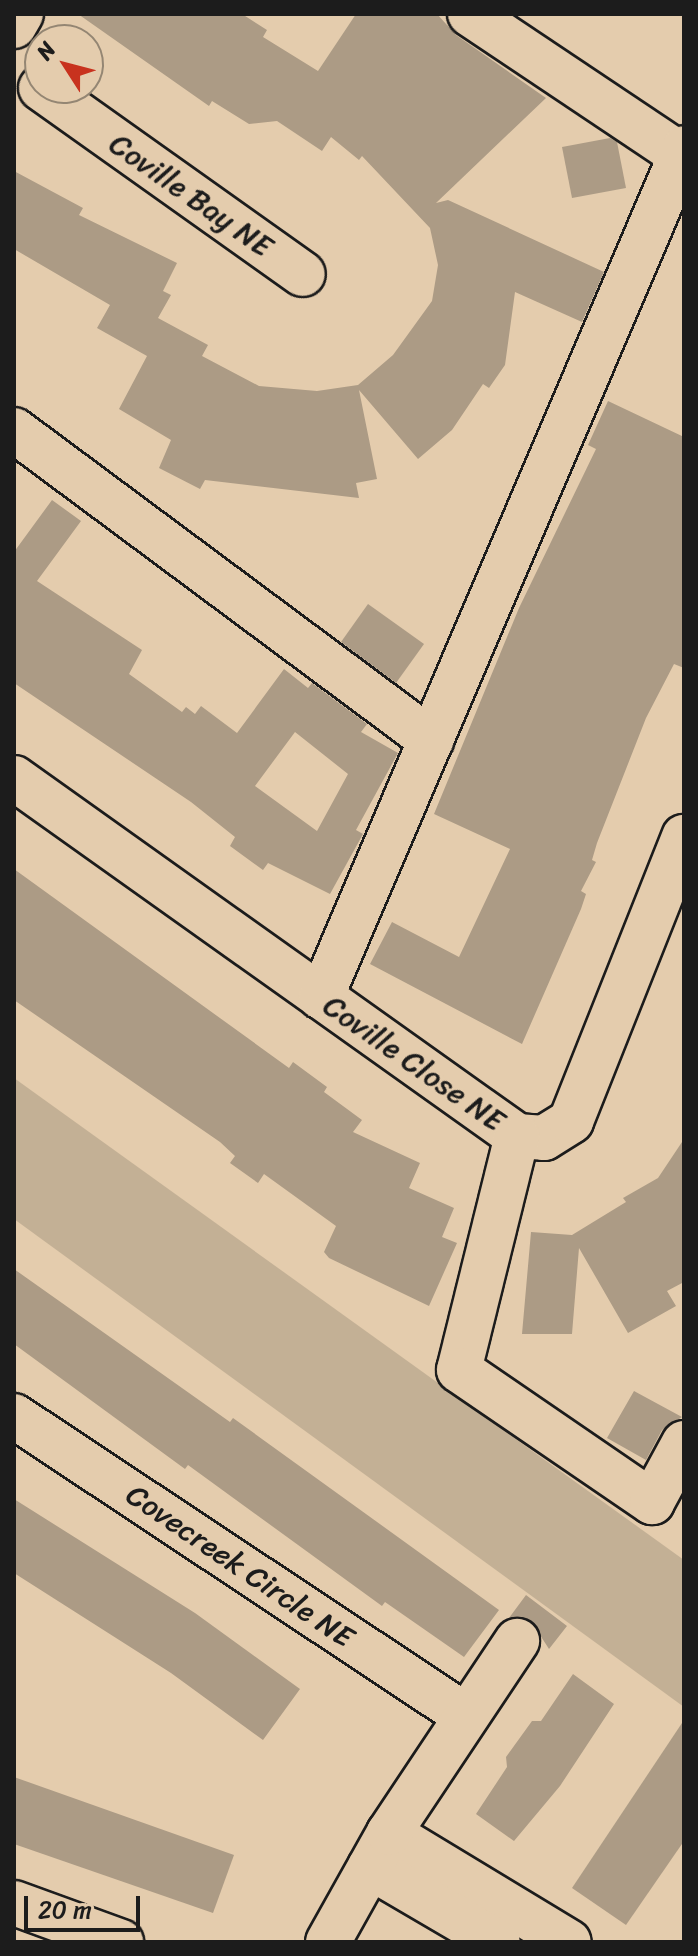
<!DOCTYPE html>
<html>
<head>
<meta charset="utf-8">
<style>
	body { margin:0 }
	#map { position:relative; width:698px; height:1956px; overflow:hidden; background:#e4ccad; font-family:Sriracha,sans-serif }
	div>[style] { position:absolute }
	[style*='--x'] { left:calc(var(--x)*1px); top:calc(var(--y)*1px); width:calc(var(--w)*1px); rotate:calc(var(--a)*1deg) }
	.green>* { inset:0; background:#c3b095 }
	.building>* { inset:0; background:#ac9b85 }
	.roads { filter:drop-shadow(2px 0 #1c1c1c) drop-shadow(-2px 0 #1c1c1c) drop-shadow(0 2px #1c1c1c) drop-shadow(0 -2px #1c1c1c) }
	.minor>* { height:44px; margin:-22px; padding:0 22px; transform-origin:22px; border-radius:22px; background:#e4ccad }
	span { translate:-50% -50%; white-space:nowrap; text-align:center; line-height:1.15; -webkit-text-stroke:6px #e4ccad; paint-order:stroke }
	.street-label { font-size:30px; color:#1c1c1c }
	.frame { position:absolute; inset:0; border:16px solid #1c1c1c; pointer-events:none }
	.north { position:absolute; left:24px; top:24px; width:80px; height:80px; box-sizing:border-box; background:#e4ccad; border:2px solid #948673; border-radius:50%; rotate:306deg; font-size:22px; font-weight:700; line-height:32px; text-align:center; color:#1c1c1c }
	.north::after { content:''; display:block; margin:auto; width:28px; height:36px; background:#c8321e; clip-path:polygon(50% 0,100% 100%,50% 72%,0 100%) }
	.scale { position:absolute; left:24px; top:1896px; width:116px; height:36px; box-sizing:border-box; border:4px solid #1c1c1c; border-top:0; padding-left:10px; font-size:24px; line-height:28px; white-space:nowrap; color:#1c1c1c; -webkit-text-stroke:6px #e4ccad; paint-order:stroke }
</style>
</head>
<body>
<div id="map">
	<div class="green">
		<i style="clip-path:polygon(14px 1078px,684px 1560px,684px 1707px,14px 1219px)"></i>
	</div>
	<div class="building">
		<i style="clip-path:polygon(78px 14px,242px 14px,267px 30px,263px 37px,318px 71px,356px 14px,437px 14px,456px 35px,546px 98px,436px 203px,448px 200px,604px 272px,582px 322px,515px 292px,505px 365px,489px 388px,483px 384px,452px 430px,418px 459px,359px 390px,377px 479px,356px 483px,359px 498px,205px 480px,200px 489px,159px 468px,171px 440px,119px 409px,147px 356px,97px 328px,110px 305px,14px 249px,14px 171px,83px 208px,79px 215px,177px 263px,163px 291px,171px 295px,158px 318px,208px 345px,202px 356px,259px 386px,317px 391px,358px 385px,393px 355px,432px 301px,438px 265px,430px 228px,362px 156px,359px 160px,331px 137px,322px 151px,277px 121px,249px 124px,212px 101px,209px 106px)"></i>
		<i style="clip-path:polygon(610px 138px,617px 142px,626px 188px,572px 198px,562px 147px)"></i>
		<i style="clip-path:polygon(608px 401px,684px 437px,684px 668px,674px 664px,646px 718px,597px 843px,592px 860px,596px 862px,581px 891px,586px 894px,581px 909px,522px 1044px,370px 964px,392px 922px,459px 957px,510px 849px,434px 814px,519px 608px,596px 449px,588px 445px)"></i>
		<i style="clip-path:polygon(evenodd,52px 500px,81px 521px,37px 581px,142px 650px,129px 674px,182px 712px,186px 707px,195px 714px,201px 706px,237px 733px,284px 669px,308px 688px,312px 683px,367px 724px,361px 732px,398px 753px,356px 830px,363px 834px,330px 894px,268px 863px,263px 870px,230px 846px,235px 837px,191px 802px,14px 683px,14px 552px,52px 500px,295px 732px,348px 774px,317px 831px,255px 786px,295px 732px)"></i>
		<i style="clip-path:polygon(368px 604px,424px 644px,396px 683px,341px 642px)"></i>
		<i style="clip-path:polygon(14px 869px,289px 1068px,293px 1062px,327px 1087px,324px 1092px,362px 1120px,353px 1132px,420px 1163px,409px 1188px,454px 1208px,442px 1237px,457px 1243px,429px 1306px,329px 1258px,324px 1252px,336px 1226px,264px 1174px,258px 1183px,230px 1163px,235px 1156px,220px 1142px,14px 1000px)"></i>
		<i style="clip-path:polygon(684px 1139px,684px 1282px,667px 1291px,676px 1306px,628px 1333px,579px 1248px,572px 1334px,522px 1334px,531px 1232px,572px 1235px,626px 1202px,623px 1198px,658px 1178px)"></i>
		<i style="clip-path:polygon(14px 1269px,230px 1422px,233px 1418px,499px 1610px,464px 1657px,385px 1602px,382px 1606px,188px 1465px,185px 1469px,14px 1344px)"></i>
		<i style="clip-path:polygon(634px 1391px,682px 1417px,662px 1430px,646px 1460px,607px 1438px)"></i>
		<i style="clip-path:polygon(14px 1499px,195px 1613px,300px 1689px,263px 1740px,171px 1673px,14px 1573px)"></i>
		<i style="clip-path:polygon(526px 1595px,567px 1626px,549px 1649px,531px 1621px,509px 1618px)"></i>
		<i style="clip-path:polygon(573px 1674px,614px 1704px,560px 1786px,514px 1841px,476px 1814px,507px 1767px,506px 1757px,532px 1721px,541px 1721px)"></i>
		<i style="clip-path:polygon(684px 1720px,684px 1841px,626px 1925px,572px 1888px)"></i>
		<i style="clip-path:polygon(14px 1777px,234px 1855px,213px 1913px,14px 1844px)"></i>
	</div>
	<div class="roads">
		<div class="minor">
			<i style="--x:470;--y:14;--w:254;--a:33.8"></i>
			<i style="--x:14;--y:26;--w:14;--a:-60"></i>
			<i style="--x:41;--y:88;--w:321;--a:35.4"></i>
			<i style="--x:14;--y:430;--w:520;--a:36.63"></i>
			<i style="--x:14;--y:778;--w:617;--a:35.44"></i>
			<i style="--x:517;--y:1136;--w:27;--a:4"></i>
			<i style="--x:544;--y:1138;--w:32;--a:-32"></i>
			<i style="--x:571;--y:1121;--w:306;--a:-68.3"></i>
			<i style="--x:321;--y:997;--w:923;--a:-66.85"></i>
			<i style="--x:517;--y:1136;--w:241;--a:103.9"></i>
			<i style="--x:459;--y:1370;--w:234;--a:34.4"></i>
			<i style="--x:652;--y:1502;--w:67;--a:-61.5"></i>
			<i style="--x:14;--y:1416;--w:542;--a:33.57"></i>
			<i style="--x:389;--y:1833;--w:210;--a:31.2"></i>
			<i style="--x:370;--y:1867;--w:148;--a:30.4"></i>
			<i style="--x:14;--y:1903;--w:114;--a:20"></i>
			<i style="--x:328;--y:1942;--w:125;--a:-60.8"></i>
			<i style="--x:389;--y:1833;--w:231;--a:-56.3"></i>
		</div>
	</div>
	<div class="street-label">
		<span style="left:191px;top:195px;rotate:35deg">Coville Bay NE</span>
		<span style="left:414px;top:1063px;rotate:35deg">Coville Close NE</span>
		<span style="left:240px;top:1566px;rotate:34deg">Covecreek Circle NE</span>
	</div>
	<div class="frame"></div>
	<div class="north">N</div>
	<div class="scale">20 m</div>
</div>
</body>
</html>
